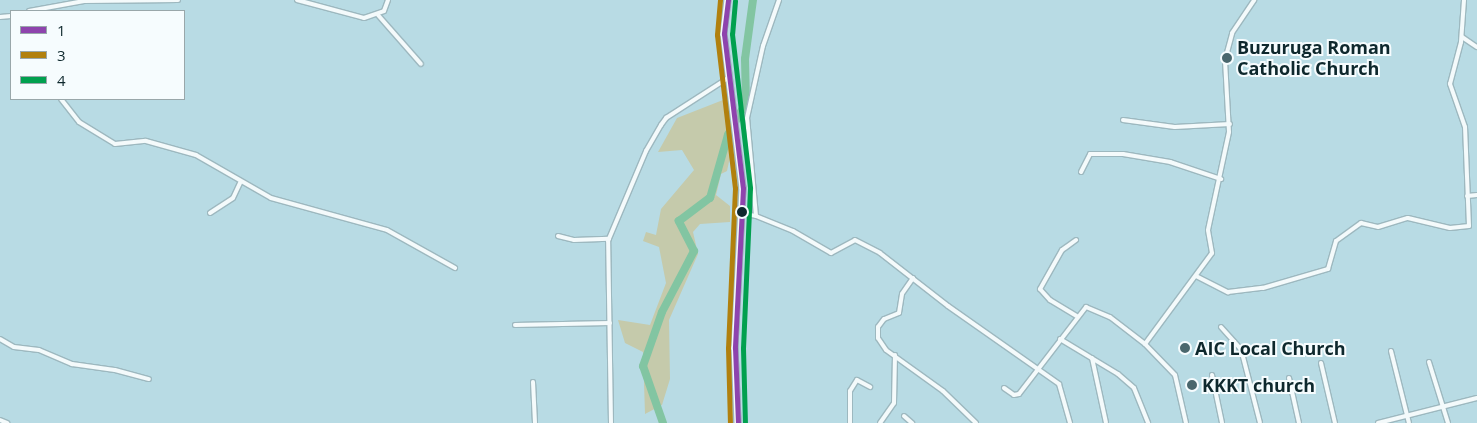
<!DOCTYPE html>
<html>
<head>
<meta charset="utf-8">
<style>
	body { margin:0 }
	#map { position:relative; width:1477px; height:423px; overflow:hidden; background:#b8dbe4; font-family:"Open Sans",sans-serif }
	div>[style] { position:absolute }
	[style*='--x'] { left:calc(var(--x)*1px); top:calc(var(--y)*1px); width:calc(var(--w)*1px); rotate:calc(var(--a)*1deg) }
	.green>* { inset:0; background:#c5caab }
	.river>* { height:8px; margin:-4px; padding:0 4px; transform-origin:4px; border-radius:4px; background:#82c5a2 }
	.roads { filter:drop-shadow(1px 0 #9db8bf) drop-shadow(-1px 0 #9db8bf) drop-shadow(0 1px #9db8bf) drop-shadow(0 -1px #9db8bf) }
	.minor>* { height:4px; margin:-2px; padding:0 2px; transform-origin:2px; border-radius:2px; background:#f4fafb }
	.trunk>* { height:5.5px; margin:-2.75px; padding:0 2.75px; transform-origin:2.75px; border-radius:2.75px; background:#f4fafb }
	.bus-1>* { height:5px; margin:-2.5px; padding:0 2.5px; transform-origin:2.5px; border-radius:2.5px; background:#8e44ad }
	.bus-2>* { height:5px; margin:-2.5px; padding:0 2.5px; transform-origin:2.5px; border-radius:2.5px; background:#b1800e }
	.bus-3>* { height:5px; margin:-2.5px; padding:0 2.5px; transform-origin:2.5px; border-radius:2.5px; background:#01a04f }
	.dots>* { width:14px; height:14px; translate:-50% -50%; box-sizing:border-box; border:2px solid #f6fcfe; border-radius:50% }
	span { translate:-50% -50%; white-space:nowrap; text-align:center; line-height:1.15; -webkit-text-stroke:4px #f6fcfe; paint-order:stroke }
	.poi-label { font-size:18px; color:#0e282d; font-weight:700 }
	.left { translate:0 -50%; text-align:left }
	.legend { position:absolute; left:10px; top:10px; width:175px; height:90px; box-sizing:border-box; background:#f6fcfe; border:1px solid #99a7aa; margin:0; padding:6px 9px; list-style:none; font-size:15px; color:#0e282d }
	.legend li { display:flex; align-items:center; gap:10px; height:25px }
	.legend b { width:25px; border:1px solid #99a7aa }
</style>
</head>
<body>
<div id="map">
	<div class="green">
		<i style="clip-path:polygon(723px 100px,733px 143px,727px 171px,721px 174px,716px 195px,730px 206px,730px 222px,700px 224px,693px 232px,698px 254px,669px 320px,670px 379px,662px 405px,645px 414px,643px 352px,625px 343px,618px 320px,650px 325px,666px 283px,659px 247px,643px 241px,646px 232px,656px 235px,661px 209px,694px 170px,682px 150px,658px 152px,677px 118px)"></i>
	</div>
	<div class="river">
		<i style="--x:663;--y:423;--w:60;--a:-109.3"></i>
		<i style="--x:643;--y:366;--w:57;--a:-70.6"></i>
		<i style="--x:662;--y:312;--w:69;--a:-62.3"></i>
		<i style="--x:694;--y:251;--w:34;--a:-117"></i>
		<i style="--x:679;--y:221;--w:39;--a:-37"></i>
		<i style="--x:710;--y:198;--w:66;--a:-74.1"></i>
		<i style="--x:728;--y:135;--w:37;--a:-61"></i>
		<i style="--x:746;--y:103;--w:44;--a:-91.3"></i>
		<i style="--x:745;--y:59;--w:60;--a:-82.3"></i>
	</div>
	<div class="roads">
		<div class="minor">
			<i style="--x:297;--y:0;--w:69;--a:15"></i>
			<i style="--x:364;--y:18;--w:21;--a:-19"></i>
			<i style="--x:384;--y:11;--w:12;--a:-70"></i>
			<i style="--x:29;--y:11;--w:56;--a:-10.3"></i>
			<i style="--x:84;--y:1;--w:94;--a:-0.6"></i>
			<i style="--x:378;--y:15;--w:65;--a:48.7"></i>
			<i style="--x:0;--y:17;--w:11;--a:-5"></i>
			<i style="--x:1462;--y:37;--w:18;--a:34"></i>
			<i style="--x:61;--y:99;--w:29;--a:52"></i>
			<i style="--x:79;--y:122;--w:42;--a:31.4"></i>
			<i style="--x:115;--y:144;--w:31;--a:-6"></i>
			<i style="--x:146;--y:141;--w:52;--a:15.6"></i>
			<i style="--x:196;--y:155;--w:86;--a:29.8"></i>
			<i style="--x:271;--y:198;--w:120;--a:15.4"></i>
			<i style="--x:387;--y:230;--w:78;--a:29.2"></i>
			<i style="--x:1123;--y:120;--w:52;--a:7.7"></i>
			<i style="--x:1175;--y:127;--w:55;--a:-3.1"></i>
			<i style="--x:1081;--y:172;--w:20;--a:-63"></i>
			<i style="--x:1090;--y:154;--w:33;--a:0"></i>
			<i style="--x:1123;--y:154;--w:48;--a:9.7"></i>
			<i style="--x:1170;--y:162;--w:54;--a:18.4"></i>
			<i style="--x:1467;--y:196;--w:10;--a:-6"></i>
			<i style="--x:210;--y:213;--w:27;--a:-33"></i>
			<i style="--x:233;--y:198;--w:17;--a:-65"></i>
			<i style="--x:744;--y:214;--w:12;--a:9"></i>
			<i style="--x:756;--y:216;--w:40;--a:22"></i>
			<i style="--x:793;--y:231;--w:44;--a:30.1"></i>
			<i style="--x:831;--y:253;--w:27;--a:-28"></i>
			<i style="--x:855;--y:240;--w:28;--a:27"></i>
			<i style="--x:880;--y:253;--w:86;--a:37.9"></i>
			<i style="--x:948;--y:306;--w:136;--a:35.1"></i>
			<i style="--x:1059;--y:384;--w:41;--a:74.2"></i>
			<i style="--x:756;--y:216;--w:98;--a:-95.2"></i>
			<i style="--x:747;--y:118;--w:74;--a:-77.5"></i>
			<i style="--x:763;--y:46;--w:49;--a:-70.8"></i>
			<i style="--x:558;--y:236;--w:16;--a:14"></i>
			<i style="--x:574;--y:240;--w:35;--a:-2"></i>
			<i style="--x:1076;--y:240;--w:17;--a:144"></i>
			<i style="--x:1062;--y:250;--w:45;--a:119.4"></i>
			<i style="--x:1040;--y:289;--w:15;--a:48"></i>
			<i style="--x:1050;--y:300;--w:31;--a:31"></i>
			<i style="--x:1196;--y:276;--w:36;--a:27"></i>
			<i style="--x:1228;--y:292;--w:35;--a:-7"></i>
			<i style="--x:1263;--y:288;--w:68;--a:-16.3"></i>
			<i style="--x:1328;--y:269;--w:29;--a:-74"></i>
			<i style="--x:1336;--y:241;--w:31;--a:-36"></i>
			<i style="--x:1361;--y:223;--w:17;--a:13"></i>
			<i style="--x:1378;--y:227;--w:31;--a:-17"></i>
			<i style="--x:1408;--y:218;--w:43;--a:13.4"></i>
			<i style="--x:1450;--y:228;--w:19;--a:-6"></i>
			<i style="--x:1469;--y:226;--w:99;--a:-92.3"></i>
			<i style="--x:1465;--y:127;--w:46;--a:-109.2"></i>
			<i style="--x:1450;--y:84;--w:43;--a:-75.3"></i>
			<i style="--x:1461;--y:42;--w:42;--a:-85.9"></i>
			<i style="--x:913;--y:278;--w:19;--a:125"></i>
			<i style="--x:902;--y:294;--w:19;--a:99"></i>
			<i style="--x:899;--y:313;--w:16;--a:158"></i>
			<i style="--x:884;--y:319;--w:10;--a:127"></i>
			<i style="--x:878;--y:327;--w:11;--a:90"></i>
			<i style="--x:878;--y:338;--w:14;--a:56"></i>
			<i style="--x:886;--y:350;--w:70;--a:35.7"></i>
			<i style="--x:943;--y:391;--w:46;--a:44.1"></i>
			<i style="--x:515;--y:325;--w:95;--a:-1.2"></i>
			<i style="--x:1221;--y:327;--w:30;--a:48"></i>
			<i style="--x:1241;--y:349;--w:76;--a:75.6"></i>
			<i style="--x:0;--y:339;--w:16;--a:30"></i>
			<i style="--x:14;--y:347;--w:25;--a:7"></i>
			<i style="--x:39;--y:350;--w:36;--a:23"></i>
			<i style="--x:72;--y:364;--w:43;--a:7.9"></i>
			<i style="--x:115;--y:370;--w:35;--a:15"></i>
			<i style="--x:1060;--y:339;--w:68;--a:31.1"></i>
			<i style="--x:1118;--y:374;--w:21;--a:41"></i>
			<i style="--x:1134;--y:388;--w:38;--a:68"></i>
			<i style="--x:1391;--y:351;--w:74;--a:76"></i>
			<i style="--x:1092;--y:358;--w:66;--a:77.8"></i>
			<i style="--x:1429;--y:362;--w:64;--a:72.7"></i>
			<i style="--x:1321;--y:363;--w:62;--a:76.9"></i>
			<i style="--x:1212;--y:375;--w:49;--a:78.2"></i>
			<i style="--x:1289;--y:378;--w:46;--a:77.5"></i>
			<i style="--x:533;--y:382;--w:41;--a:87.2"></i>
			<i style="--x:1004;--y:388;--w:12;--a:35"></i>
			<i style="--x:1014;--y:395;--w:5;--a:-11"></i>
			<i style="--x:1019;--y:394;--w:110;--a:-52.4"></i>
			<i style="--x:1086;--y:307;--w:26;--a:23"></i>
			<i style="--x:1110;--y:317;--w:44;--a:37.6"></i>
			<i style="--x:904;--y:416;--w:11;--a:41"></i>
			<i style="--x:0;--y:420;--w:8;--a:23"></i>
			<i style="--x:611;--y:423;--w:182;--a:-90.9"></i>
			<i style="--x:608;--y:241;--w:98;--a:-67.1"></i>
			<i style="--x:646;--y:151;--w:30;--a:-60"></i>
			<i style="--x:661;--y:125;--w:9;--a:-54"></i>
			<i style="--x:666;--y:118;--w:74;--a:-32.8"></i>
			<i style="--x:850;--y:423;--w:32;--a:-90"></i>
			<i style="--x:850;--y:391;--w:13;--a:-58"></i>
			<i style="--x:857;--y:380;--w:15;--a:28"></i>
			<i style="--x:880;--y:423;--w:24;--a:-55"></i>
			<i style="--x:894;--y:403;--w:48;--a:-88.8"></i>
			<i style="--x:1186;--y:423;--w:49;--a:-102.9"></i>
			<i style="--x:1175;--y:375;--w:43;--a:-134.1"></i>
			<i style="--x:1145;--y:344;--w:113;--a:-53.6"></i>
			<i style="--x:1212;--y:253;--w:23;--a:-100"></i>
			<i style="--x:1208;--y:230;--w:100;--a:-77.9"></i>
			<i style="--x:1229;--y:132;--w:72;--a:-93.2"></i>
			<i style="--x:1225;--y:60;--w:28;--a:-75"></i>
			<i style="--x:1232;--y:33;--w:40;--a:-56"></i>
			<i style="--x:1378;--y:423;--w:102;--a:-14.2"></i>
		</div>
		<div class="trunk">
			<i style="--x:728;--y:0;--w:34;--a:97"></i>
			<i style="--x:724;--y:34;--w:155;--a:83"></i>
			<i style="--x:743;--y:188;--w:160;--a:92.9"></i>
			<i style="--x:735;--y:348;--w:75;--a:87.7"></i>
		</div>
	</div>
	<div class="bus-1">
		<i style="--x:728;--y:0;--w:34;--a:97"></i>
		<i style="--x:724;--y:34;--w:155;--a:83"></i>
		<i style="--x:743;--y:188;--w:160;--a:92.9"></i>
		<i style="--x:735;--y:348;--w:75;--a:87.7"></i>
	</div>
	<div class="bus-2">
		<i style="--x:720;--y:0;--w:35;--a:95"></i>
		<i style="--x:717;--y:35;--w:154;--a:83.3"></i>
		<i style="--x:735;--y:188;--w:160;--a:92.5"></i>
		<i style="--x:728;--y:348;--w:75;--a:88.5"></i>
	</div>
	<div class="bus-3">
		<i style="--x:735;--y:1;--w:33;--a:95"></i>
		<i style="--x:732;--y:34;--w:155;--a:83.3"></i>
		<i style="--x:750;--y:188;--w:160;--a:92.5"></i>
		<i style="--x:743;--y:348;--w:75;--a:88.5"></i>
	</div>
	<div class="dots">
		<i style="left:1227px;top:58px;background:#4a676d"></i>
		<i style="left:742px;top:212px;background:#0e282d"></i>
		<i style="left:1185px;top:348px;background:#4a676d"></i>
		<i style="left:1192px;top:385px;background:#4a676d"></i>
	</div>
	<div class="poi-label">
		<span class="left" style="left:1237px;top:58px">Buzuruga Roman<br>Catholic Church</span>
		<span class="left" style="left:1195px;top:348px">AIC Local Church</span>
		<span class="left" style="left:1202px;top:385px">KKKT church</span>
	</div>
	<ul class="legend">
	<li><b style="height:6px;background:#8e44ad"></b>1</li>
	<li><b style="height:6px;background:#b1800e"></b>3</li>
	<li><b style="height:6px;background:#01a04f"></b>4</li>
	</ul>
</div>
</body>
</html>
